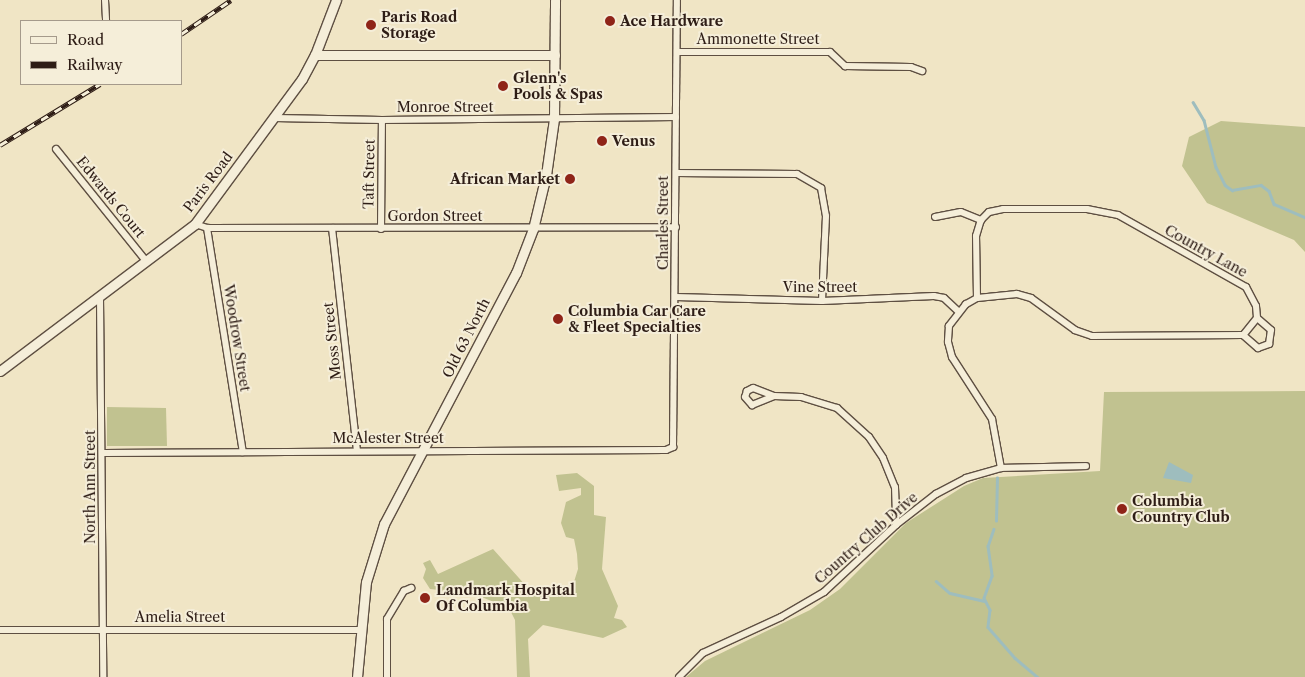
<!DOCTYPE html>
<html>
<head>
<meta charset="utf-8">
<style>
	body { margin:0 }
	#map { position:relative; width:1305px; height:677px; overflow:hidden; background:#f0e5c5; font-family:"Libre Caslon Text",serif }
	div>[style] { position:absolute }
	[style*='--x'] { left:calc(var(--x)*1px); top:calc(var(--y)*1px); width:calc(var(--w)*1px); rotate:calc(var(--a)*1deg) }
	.green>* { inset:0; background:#c1c290 }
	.water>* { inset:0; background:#9ebdbe }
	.stream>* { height:2.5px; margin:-1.25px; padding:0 1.25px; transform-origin:1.25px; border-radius:1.25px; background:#9ebdbe }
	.roads { filter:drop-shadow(1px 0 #5e4f42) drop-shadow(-1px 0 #5e4f42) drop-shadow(0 1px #5e4f42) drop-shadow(0 -1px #5e4f42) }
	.street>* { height:6px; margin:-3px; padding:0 3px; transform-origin:3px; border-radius:3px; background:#f5eed9 }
	.secondary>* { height:9px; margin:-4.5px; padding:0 4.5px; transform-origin:4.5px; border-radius:4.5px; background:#f5eed9 }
	.rail>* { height:4.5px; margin-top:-2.25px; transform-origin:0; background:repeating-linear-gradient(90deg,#f5eed9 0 8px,#2e1d16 0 16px); box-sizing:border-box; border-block:1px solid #2e1d16 }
	.dots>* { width:14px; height:14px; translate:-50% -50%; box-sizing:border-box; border:2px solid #f5eed9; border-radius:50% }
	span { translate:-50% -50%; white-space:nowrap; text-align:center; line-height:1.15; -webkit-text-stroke:4px #f5eed9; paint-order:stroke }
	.poi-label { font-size:14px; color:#2e1d16; font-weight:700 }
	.left { translate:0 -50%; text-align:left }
	.right { translate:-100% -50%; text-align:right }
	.street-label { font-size:14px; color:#2e1d16 }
	.legend { position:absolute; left:20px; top:20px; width:162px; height:65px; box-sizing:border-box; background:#f5eed9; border:1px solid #a59a8b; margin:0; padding:6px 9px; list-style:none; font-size:15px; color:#2e1d16 }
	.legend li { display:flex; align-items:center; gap:10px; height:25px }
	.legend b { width:25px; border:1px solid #a59a8b }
</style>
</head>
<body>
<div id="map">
	<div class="green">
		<i style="clip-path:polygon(1221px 121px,1305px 127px,1305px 252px,1294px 240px,1207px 203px,1182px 166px,1189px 137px)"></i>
		<i style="clip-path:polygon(1305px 391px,1305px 677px,686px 677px,705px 661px,810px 610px,840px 589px,906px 523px,964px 486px,983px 478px,1100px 471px,1104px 392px)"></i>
		<i style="clip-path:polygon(107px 407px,166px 408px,167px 446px,107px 446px)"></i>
		<i style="clip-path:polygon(577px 473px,594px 486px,594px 515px,606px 517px,602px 569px,618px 606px,614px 618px,622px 620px,627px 627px,603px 638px,543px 625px,528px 639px,530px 677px,517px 677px,515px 620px,509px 608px,474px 594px,430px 589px,423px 578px,426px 569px,423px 563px,430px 560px,438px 574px,493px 549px,527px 587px,550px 596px,573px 585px,578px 569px,577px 554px,574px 539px,566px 537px,561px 523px,566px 502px,581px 495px,581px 488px,559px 491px,556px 475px)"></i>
	</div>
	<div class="water">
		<i style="clip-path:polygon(1169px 462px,1193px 475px,1191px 483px,1163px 478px)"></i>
	</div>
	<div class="stream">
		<i style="--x:1193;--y:102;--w:21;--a:59"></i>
		<i style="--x:1204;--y:120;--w:49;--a:75.7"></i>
		<i style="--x:1216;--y:167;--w:20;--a:63"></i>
		<i style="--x:1225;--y:185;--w:9;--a:36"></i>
		<i style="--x:1232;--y:190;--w:29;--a:-10"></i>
		<i style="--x:1261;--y:185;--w:10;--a:37"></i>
		<i style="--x:1269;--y:191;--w:14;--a:69"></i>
		<i style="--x:1274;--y:204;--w:34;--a:23"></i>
		<i style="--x:996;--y:521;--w:43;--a:-88.7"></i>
		<i style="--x:994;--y:529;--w:18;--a:109"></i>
		<i style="--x:988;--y:546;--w:30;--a:82"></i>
		<i style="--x:992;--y:576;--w:23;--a:110"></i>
		<i style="--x:984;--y:598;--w:13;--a:63"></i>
		<i style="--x:990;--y:610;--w:17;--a:97"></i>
		<i style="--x:988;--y:627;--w:41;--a:48.9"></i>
		<i style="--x:1015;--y:658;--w:30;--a:40"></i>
		<i style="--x:936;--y:581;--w:18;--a:41"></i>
		<i style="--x:950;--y:593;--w:35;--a:13"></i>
	</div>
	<div class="roads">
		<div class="street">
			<i style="--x:105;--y:0;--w:21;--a:87"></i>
			<i style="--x:677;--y:52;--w:153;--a:0"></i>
			<i style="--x:830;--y:52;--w:21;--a:43"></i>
			<i style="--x:845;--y:66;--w:66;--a:0.9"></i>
			<i style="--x:911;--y:67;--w:12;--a:20"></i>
			<i style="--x:275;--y:118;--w:107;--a:1.1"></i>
			<i style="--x:382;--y:120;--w:294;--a:-0.6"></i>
			<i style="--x:56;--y:149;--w:145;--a:51.2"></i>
			<i style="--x:676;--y:173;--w:121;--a:0.5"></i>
			<i style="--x:797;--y:174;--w:28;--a:30"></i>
			<i style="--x:821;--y:188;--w:28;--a:80"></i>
			<i style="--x:826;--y:216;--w:85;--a:92.7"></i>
			<i style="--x:935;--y:217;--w:26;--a:-11"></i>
			<i style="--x:961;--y:212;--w:22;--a:22"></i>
			<i style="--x:195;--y:224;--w:13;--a:18"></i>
			<i style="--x:207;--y:228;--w:469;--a:-0.1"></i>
			<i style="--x:207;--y:228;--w:227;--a:80.9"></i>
			<i style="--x:332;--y:228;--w:224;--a:83.6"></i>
			<i style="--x:381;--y:229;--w:109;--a:-89.5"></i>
			<i style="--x:100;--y:297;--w:380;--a:89.5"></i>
			<i style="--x:676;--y:297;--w:146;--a:1.6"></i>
			<i style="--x:822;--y:301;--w:112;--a:-2.6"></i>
			<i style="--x:934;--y:296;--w:10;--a:11"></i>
			<i style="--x:944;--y:298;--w:19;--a:43"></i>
			<i style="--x:977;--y:298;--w:62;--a:-90.9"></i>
			<i style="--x:976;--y:236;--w:17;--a:-73"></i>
			<i style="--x:981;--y:220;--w:11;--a:-45"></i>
			<i style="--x:989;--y:212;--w:14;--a:-12"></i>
			<i style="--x:1003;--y:209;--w:84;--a:0"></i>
			<i style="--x:1087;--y:209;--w:32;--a:11"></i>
			<i style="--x:1118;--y:215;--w:147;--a:29.4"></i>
			<i style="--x:1246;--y:287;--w:21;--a:62"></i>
			<i style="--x:1256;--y:306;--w:12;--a:85"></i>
			<i style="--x:1257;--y:318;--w:22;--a:129"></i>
			<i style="--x:1243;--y:335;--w:151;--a:179.6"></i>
			<i style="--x:1092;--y:336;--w:18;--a:-161"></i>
			<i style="--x:1075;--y:330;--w:54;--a:-144"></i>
			<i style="--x:1031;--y:298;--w:15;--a:-164"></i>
			<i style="--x:1017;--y:294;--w:40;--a:174.3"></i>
			<i style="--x:977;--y:298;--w:13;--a:151"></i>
			<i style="--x:966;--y:304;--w:28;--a:128"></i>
			<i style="--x:949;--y:326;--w:16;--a:94"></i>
			<i style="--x:948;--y:342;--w:16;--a:75"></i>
			<i style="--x:952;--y:357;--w:74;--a:57.2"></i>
			<i style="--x:992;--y:419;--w:50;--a:79.6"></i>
			<i style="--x:1243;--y:335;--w:20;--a:41"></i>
			<i style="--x:1258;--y:348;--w:12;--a:-20"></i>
			<i style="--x:1269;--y:344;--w:14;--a:-82"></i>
			<i style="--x:1271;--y:330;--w:18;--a:-139"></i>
			<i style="--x:774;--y:396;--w:22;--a:-159"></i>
			<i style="--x:753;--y:388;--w:7;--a:153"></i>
			<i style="--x:747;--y:391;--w:6;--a:108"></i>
			<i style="--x:745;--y:397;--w:11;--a:49"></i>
			<i style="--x:752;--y:405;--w:24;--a:-22"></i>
			<i style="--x:774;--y:396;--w:27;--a:2"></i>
			<i style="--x:801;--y:397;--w:38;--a:17"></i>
			<i style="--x:837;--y:408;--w:43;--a:42.2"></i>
			<i style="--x:869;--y:437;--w:25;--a:56"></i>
			<i style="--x:883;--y:458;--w:31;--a:68"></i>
			<i style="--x:895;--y:487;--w:38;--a:88"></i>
			<i style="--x:103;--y:453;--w:563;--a:-0.31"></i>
			<i style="--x:666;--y:450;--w:8;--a:-23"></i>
			<i style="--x:673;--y:447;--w:447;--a:-89.5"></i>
			<i style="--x:0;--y:630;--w:359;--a:0"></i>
			<i style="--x:387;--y:677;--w:58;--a:-90"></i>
			<i style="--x:387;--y:619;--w:33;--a:-59"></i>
			<i style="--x:404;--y:591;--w:8;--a:-23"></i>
			<i style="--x:679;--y:677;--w:34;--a:-45"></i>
			<i style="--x:703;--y:653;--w:86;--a:-24.8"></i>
			<i style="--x:781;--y:617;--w:50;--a:-30.2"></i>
			<i style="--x:824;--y:592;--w:98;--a:-42.9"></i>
			<i style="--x:896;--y:525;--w:51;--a:-37.8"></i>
			<i style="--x:936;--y:494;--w:34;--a:-28"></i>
			<i style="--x:966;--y:478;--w:36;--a:-16"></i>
			<i style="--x:1001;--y:468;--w:85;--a:-1.3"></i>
		</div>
		<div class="secondary">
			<i style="--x:315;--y:55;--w:240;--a:0"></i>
			<i style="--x:0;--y:371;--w:244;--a:-37"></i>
			<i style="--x:195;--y:224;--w:180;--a:-53.6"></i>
			<i style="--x:302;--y:79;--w:27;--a:-62"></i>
			<i style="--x:315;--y:55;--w:59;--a:-69.1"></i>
			<i style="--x:357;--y:677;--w:95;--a:-84.6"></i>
			<i style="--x:366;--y:582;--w:61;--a:-72.8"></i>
			<i style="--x:384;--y:524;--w:284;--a:-62.3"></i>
			<i style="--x:516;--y:273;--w:47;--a:-68.9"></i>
			<i style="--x:533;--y:229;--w:56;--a:-76.5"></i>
			<i style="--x:546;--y:175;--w:57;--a:-81.9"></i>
			<i style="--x:554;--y:119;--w:119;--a:-89.5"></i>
		</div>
	</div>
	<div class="rail">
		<i style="--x:181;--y:34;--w:60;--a:-34.2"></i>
		<i style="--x:0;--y:145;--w:117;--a:-31.4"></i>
	</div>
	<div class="dots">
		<i style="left:610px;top:21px;background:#8f2418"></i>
		<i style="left:371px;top:25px;background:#8f2418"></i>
		<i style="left:503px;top:86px;background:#8f2418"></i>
		<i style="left:602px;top:141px;background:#8f2418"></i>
		<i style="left:570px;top:179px;background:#8f2418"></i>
		<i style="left:558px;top:319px;background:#8f2418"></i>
		<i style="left:1122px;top:509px;background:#8f2418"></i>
		<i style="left:425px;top:598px;background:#8f2418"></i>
	</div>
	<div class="poi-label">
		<span class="left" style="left:381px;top:25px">Paris Road<br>Storage</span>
		<span class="left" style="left:620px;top:21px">Ace Hardware</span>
		<span class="left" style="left:513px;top:86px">Glenn's<br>Pools &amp; Spas</span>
		<span class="left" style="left:612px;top:141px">Venus</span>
		<span class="right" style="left:560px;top:179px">African Market</span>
		<span class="left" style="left:568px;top:319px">Columbia Car Care<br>&amp; Fleet Specialties</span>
		<span class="left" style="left:1132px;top:509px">Columbia<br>Country Club</span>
		<span class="left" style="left:436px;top:598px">Landmark Hospital<br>Of Columbia</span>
	</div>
	<div class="street-label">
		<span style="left:758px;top:39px">Ammonette Street</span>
		<span style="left:445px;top:107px">Monroe Street</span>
		<span style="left:369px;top:174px;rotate:-89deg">Taft Street</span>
		<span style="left:208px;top:182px;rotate:-53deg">Paris Road</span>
		<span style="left:111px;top:197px;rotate:51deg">Edwards Court</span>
		<span style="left:435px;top:216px">Gordon Street</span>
		<span style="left:663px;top:223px;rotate:-90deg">Charles Street</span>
		<span style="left:1206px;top:251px;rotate:29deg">Country Lane</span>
		<span style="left:820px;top:287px">Vine Street</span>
		<span style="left:237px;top:338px;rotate:81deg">Woodrow Street</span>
		<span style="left:466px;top:338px;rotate:-63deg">Old 63 North</span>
		<span style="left:332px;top:341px;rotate:-96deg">Moss Street</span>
		<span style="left:388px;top:438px">McAlester Street</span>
		<span style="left:90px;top:487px;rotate:-90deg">North Ann Street</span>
		<span style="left:866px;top:538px;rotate:-41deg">Country Club Drive</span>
		<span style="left:180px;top:617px">Amelia Street</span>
	</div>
	<ul class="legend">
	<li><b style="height:6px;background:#f5eed9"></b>Road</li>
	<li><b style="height:6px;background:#2e1d16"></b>Railway</li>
	</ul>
</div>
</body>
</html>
